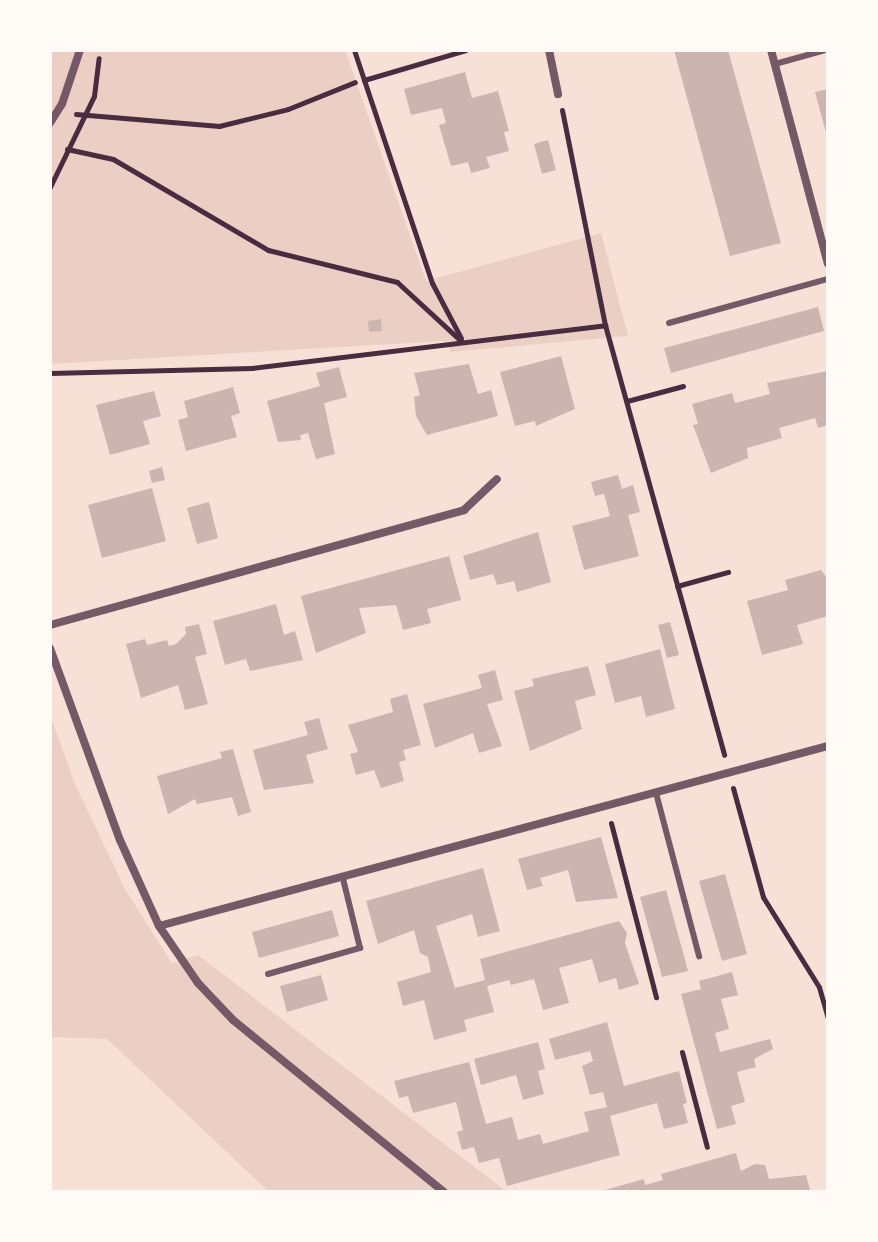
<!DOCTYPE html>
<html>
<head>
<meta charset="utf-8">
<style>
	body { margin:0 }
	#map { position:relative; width:878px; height:1242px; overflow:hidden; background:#f7e1d7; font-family:Signika,sans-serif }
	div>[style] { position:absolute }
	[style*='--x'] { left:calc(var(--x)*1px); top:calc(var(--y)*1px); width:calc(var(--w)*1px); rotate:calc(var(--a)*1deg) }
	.green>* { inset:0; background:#ebcfc5 }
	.building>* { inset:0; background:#ccb4b1 }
	.path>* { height:5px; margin:-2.5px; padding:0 2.5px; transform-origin:2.5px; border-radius:2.5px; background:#4a2c40 }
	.service>* { height:6px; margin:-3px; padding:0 3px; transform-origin:3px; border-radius:3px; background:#755966 }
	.minor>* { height:8px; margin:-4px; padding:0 4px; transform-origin:4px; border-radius:4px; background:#755966 }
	span { translate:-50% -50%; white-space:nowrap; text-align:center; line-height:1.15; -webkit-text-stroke:8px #fffaf5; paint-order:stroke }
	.frame { position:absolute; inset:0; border:52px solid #fffaf5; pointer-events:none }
</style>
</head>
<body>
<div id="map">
	<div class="green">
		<i style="clip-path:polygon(50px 50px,345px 50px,426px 281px,601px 233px,628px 336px,451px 352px,445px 341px,50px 364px)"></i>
		<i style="clip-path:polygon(50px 714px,75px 784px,125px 889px,172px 963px,198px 955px,507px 1192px,269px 1192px,107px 1039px,50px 1037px)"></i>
	</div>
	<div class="building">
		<i style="clip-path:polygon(674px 50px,728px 50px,781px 243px,730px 256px)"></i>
		<i style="clip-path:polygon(465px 72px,472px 98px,498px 91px,509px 131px,504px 132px,509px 151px,486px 157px,490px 168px,471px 173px,468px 162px,451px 166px,439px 125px,446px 123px,442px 108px,411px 115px,404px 89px)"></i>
		<i style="clip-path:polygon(828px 89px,828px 136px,827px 136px,815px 92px)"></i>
		<i style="clip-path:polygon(548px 140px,556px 170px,542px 174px,534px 144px)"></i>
		<i style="clip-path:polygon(818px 307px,824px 331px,671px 373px,664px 348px)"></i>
		<i style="clip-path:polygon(381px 319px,382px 331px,369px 332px,368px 321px)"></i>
		<i style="clip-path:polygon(561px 356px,575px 409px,536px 426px,535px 421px,515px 426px,500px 372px)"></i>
		<i style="clip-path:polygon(469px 364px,478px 394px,491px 390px,498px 416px,427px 435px,416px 416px,414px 397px,420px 395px,414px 373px)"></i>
		<i style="clip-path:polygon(339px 367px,347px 397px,324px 403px,335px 454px,316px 459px,308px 433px,300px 435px,301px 440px,278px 442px,267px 401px,320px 386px,316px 373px)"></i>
		<i style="clip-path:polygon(828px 371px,828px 425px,818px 428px,815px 418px,779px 428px,782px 438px,747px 448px,748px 458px,711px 473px,693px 425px,698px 424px,692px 404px,732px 393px,735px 403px,770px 394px,767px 383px)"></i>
		<i style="clip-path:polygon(233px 387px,240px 413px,231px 416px,237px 437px,186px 451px,178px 420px,188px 417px,184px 401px)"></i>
		<i style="clip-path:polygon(154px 391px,161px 416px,143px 421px,150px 444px,110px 455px,96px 405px)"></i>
		<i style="clip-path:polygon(162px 467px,165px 480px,152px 483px,149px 471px)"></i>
		<i style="clip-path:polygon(618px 475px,622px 489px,633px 485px,640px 512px,628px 515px,639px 556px,584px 570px,572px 526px,610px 516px,604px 494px,595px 496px,591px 482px)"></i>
		<i style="clip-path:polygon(152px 488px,166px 541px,102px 558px,88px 505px)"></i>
		<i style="clip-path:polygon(209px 502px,218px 538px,197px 544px,187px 508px)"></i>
		<i style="clip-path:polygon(538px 532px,551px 582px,517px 592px,514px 581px,497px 585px,493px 574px,470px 580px,463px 556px)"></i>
		<i style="clip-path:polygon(449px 556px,461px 600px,427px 609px,431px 623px,403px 630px,396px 605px,359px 608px,366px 633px,316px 653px,301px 596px)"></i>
		<i style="clip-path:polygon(821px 570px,828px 579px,828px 616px,797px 625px,803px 644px,762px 655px,747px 601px,788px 590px,785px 580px)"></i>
		<i style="clip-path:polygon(276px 604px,284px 635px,295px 631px,303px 660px,250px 671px,246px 659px,225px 665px,213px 621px)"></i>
		<i style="clip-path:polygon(670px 622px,679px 655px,667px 658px,658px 625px)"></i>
		<i style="clip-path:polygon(199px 624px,207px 654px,195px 657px,208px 704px,185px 710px,178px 685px,141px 698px,126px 644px,145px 639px,147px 645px,167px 640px,169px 646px,176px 644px,186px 634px,185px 627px)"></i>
		<i style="clip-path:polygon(660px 649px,675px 709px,646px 717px,641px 696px,615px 703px,605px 664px)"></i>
		<i style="clip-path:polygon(588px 666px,596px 695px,575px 701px,582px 729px,530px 751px,514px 691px,534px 686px,532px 679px)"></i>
		<i style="clip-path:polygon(495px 670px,503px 700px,487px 704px,502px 746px,479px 753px,473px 733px,435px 748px,423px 704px,482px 688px,478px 675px)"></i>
		<i style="clip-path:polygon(407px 694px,421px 745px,403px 750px,406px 760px,399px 762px,404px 781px,381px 788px,374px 770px,356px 775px,350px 754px,358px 752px,348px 725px,393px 712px,390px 699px)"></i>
		<i style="clip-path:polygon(319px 718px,328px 749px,306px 755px,314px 783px,264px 790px,253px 750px,308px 735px,304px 722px)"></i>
		<i style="clip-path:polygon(233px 749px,251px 812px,238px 816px,232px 797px,197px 804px,195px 799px,168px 814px,157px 776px,222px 758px,220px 752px)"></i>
		<i style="clip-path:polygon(601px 837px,618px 898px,576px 902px,568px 870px,540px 878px,543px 886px,527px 890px,518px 859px)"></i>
		<i style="clip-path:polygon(483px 868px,500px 931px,478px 937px,472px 914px,436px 926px,455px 988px,485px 980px,480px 959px,619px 921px,627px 933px,625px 943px,639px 984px,619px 990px,616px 978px,599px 983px,592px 959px,559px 968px,569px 1003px,543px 1010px,534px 979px,511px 985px,509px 980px,487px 986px,494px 1012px,464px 1020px,467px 1031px,434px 1040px,424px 1000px,403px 1006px,397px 982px,431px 972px,428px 957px,420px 953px,414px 930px,378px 944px,366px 901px)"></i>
		<i style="clip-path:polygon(725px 874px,747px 954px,722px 961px,699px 881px)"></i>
		<i style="clip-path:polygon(666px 890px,688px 971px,662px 977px,640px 897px)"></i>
		<i style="clip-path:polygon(332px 910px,339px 936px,259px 958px,252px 932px)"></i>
		<i style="clip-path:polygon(732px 972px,738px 995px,721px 999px,729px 1029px,715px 1033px,720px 1052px,770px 1039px,773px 1049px,754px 1059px,756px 1067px,737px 1072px,745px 1102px,731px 1106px,736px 1124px,717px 1129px,681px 994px,701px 989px,699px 981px)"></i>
		<i style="clip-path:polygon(321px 975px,328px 1000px,287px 1012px,280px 986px)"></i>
		<i style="clip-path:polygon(607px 1022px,624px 1086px,679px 1071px,687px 1103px,683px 1104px,688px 1123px,664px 1129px,657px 1103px,610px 1116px,620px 1155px,507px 1186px,499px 1158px,479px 1163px,474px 1147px,462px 1150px,457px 1132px,463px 1130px,456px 1102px,413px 1113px,408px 1096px,399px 1098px,394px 1081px,469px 1062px,486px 1124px,512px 1117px,518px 1140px,540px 1134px,543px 1144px,589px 1131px,584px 1112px,607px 1107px,603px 1092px,590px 1095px,582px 1066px,593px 1061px,590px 1051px,555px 1060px,549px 1039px)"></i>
		<i style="clip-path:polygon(538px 1042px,545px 1069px,538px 1071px,544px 1094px,523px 1100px,516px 1075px,481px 1085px,474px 1059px)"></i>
		<i style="clip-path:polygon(736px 1153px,741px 1171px,755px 1164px,765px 1165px,769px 1179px,806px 1175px,810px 1190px,598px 1192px,644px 1179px,645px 1185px,663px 1180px,661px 1174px)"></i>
	</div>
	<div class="path">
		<i style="--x:354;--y:50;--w:246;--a:71.5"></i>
		<i style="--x:432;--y:283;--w:62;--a:62.2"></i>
		<i style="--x:364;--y:80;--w:106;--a:-16.4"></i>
		<i style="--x:562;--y:110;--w:219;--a:78.7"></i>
		<i style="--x:76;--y:114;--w:144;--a:4.8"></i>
		<i style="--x:219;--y:126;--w:71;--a:-13.8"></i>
		<i style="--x:288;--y:109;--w:72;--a:-21.9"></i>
		<i style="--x:67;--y:149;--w:47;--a:12.3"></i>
		<i style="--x:113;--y:159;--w:180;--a:30.4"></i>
		<i style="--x:268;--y:250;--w:133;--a:13.9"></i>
		<i style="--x:397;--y:282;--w:88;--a:42.7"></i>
		<i style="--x:50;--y:187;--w:101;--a:-64.2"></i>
		<i style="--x:94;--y:96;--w:38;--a:-83"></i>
		<i style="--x:50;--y:373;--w:202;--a:-1.4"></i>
		<i style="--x:252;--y:368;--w:356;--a:-6.9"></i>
		<i style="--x:605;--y:325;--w:446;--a:74.5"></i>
		<i style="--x:627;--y:401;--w:58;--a:-15"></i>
		<i style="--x:677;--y:586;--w:53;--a:-15.4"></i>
		<i style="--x:733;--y:788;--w:113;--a:74.6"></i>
		<i style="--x:763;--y:897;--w:106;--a:58.1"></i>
		<i style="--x:819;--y:987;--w:32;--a:74"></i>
		<i style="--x:611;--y:823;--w:180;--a:75.5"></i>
		<i style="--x:682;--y:1052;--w:98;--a:75.3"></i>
	</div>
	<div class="service">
		<i style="--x:775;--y:64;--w:53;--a:-15.4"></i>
		<i style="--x:669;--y:323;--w:165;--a:-15.5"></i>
		<i style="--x:656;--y:793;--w:169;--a:75.2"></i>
		<i style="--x:268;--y:974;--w:96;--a:-15.8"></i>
		<i style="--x:360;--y:948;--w:71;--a:-103.8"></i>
	</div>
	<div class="minor">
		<i style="--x:549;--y:50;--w:45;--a:78.4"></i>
		<i style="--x:771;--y:50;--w:221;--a:75.1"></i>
		<i style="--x:50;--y:123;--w:22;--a:-58"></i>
		<i style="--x:62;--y:104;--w:57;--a:-71.6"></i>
		<i style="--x:50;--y:625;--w:430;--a:-15.5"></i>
		<i style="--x:464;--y:510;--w:45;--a:-43.2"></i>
		<i style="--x:50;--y:648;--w:204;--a:70"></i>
		<i style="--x:120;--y:840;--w:94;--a:65.6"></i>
		<i style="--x:159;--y:926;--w:69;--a:55.6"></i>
		<i style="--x:198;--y:983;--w:51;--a:46.6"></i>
		<i style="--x:233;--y:1020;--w:272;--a:39.2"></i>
		<i style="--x:159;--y:926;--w:693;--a:-15.06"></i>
	</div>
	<div class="frame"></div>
</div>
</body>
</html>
